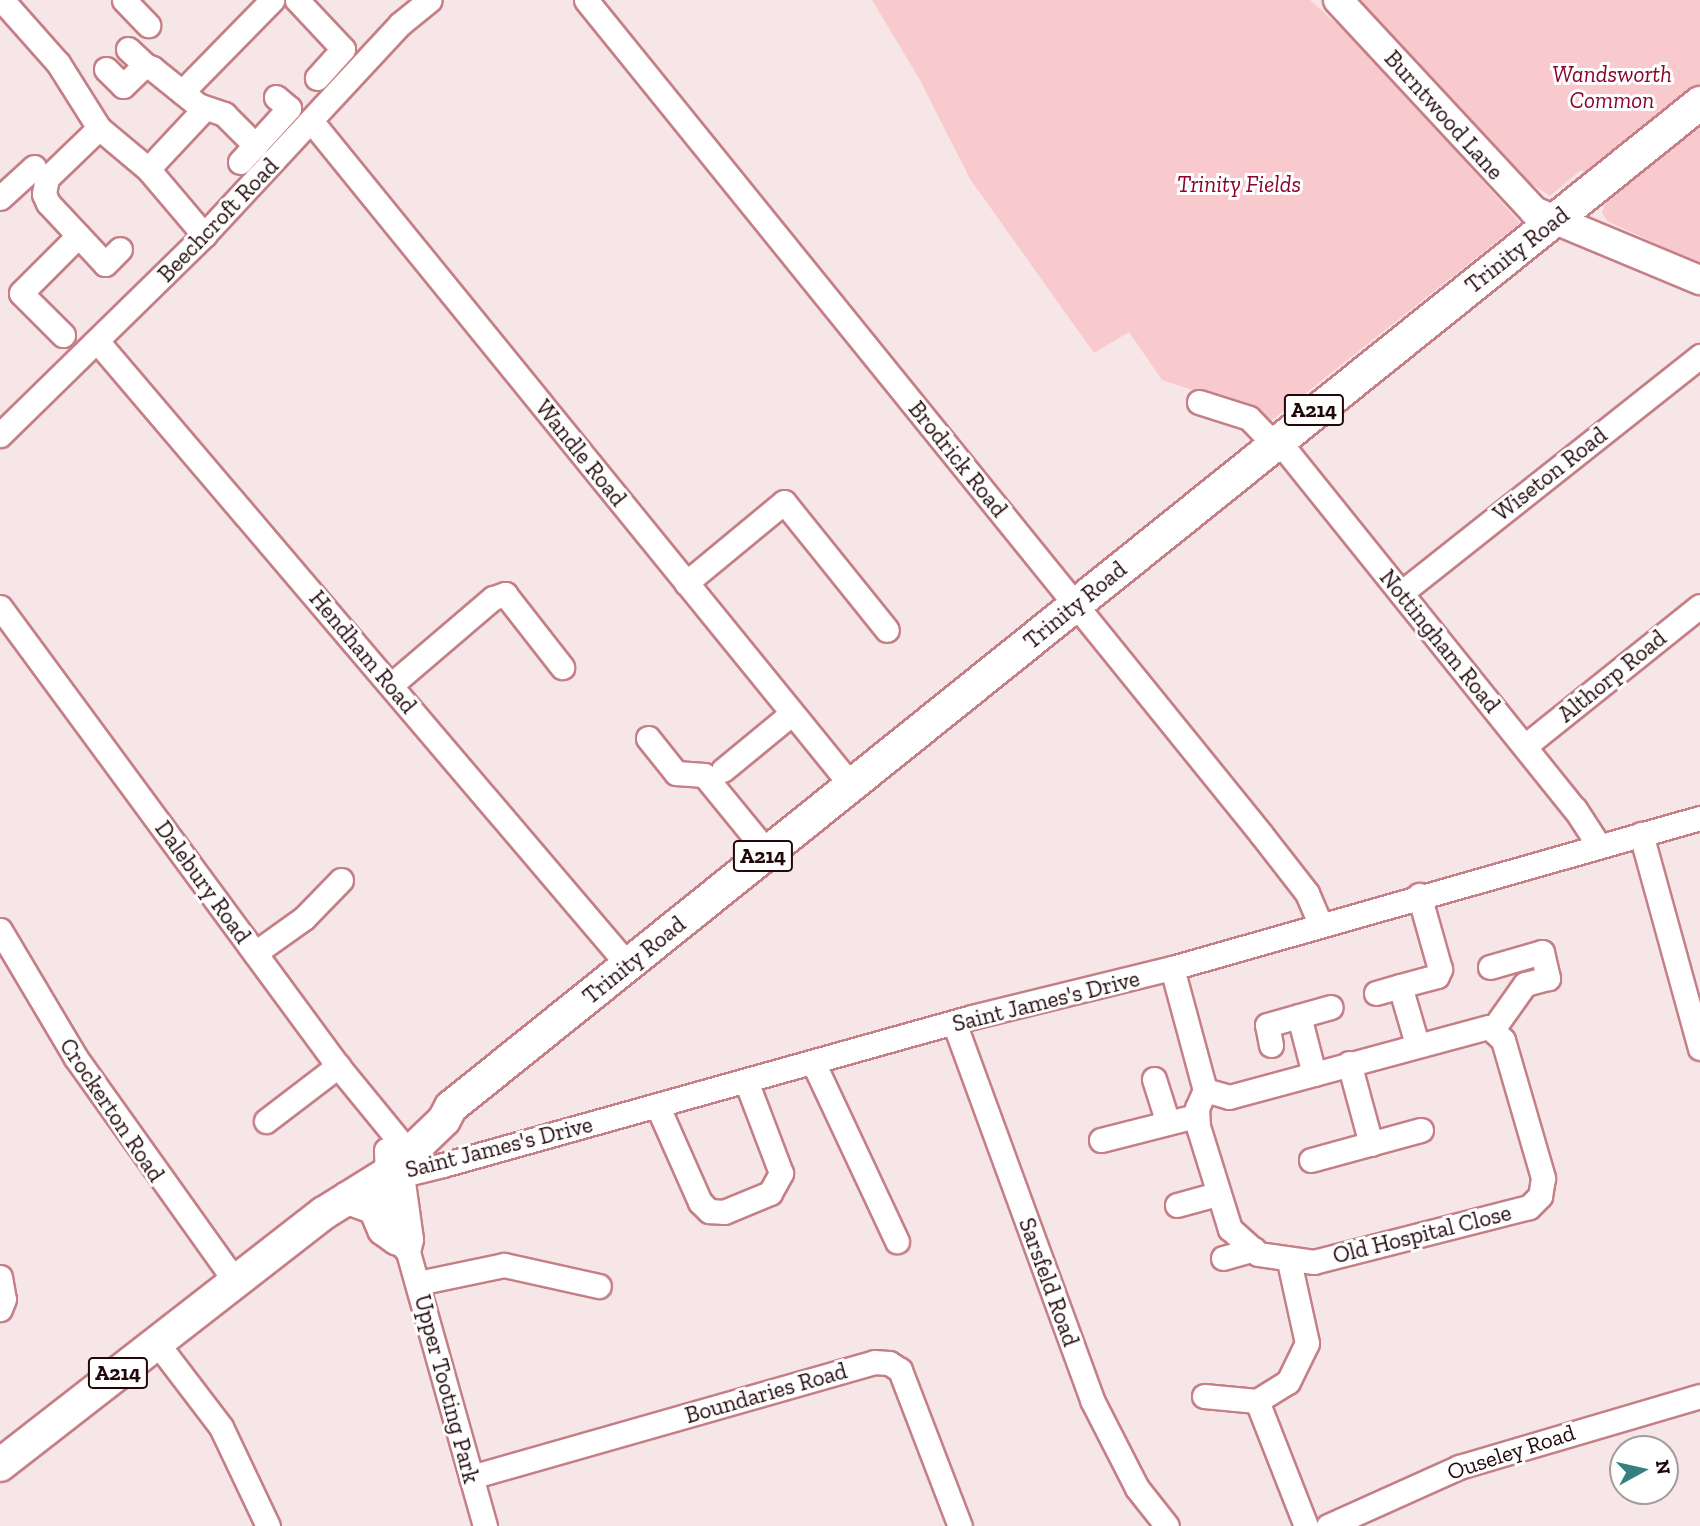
<!DOCTYPE html>
<html>
<head>
<meta charset="utf-8">
<style>
	body { margin:0 }
	#map { position:relative; width:1700px; height:1526px; overflow:hidden; background:#f6e6e7; font-family:"Zilla Slab",serif }
	div>[style] { position:absolute }
	[style*='--x'] { left:calc(var(--x)*1px); top:calc(var(--y)*1px); width:calc(var(--w)*1px); rotate:calc(var(--a)*1deg) }
	.green>* { inset:0; background:#f9cacd }
	.roads { filter:drop-shadow(2px 0 #c57f86) drop-shadow(-2px 0 #c57f86) drop-shadow(0 2px #c57f86) drop-shadow(0 -2px #c57f86) }
	.minor>* { height:23px; margin:-11.5px; padding:0 11.5px; transform-origin:11.5px; border-radius:11.5px; background:#fff }
	.major>* { height:28px; margin:-14px; padding:0 14px; transform-origin:14px; border-radius:14px; background:#fff }
	.highway>* { height:32px; margin:-16px; padding:0 16px; transform-origin:16px; border-radius:16px; background:#fff }
	span { translate:-50% -50%; white-space:nowrap; text-align:center; line-height:1.15; -webkit-text-stroke:6px #fff; paint-order:stroke }
	.shield-label span { padding:2px 5px; background:#fff; border:2px solid; border-radius:5px; -webkit-text-stroke-width:0 }
	.shield-label { font-size:21px; color:#21080b; font-weight:700 }
	.park-label { font-size:23px; color:#88052e; font-style:italic }
	.street-label { font-size:23px; color:#21080b }
	.north { position:absolute; left:1609px; top:1435px; width:70px; height:70px; box-sizing:border-box; background:#fff; border:2px solid #a69c9d; border-radius:50%; rotate:82deg; font-size:19px; font-weight:700; line-height:28px; text-align:center; color:#21080b }
	.north::after { content:''; display:block; margin:auto; width:24px; height:32px; background:#38807f; clip-path:polygon(50% 0,100% 100%,50% 72%,0 100%) }
</style>
</head>
<body>
<div id="map">
	<div class="green">
		<i style="clip-path:polygon(872px 0,1310px 0,1364px 48px,1520px 223px,1268px 423px,1264px 413px,1162px 380px,1129px 332px,1094px 353px,970px 179px,920px 80px)"></i>
		<i style="clip-path:polygon(1350px 0,1700px 0,1700px 264px,1607px 221px,1602px 212px,1607px 200px,1581px 170px,1550px 196px,1527px 181px,1433px 79px)"></i>
	</div>
	<div class="roads">
		<div class="minor">
			<i style="--x:2;--y:0;--w:84;--a:48.4"></i>
			<i style="--x:58;--y:63;--w:77;--a:57.8"></i>
			<i style="--x:99;--y:128;--w:64;--a:39.9"></i>
			<i style="--x:148;--y:169;--w:87;--a:49.7"></i>
			<i style="--x:124;--y:0;--w:35;--a:46"></i>
			<i style="--x:297;--y:0;--w:67;--a:46.8"></i>
			<i style="--x:343;--y:49;--w:39;--a:132"></i>
			<i style="--x:586;--y:0;--w:1073;--a:51.01"></i>
			<i style="--x:1261;--y:834;--w:75;--a:52.1"></i>
			<i style="--x:1307;--y:893;--w:34;--a:67"></i>
			<i style="--x:128;--y:49;--w:23;--a:43"></i>
			<i style="--x:106;--y:69;--w:24;--a:45"></i>
			<i style="--x:123;--y:86;--w:30;--a:-44"></i>
			<i style="--x:145;--y:65;--w:8;--a:23"></i>
			<i style="--x:152;--y:68;--w:59;--a:38.8"></i>
			<i style="--x:198;--y:105;--w:28;--a:19"></i>
			<i style="--x:224;--y:114;--w:45;--a:45"></i>
			<i style="--x:182;--y:92;--w:129;--a:-45.6"></i>
			<i style="--x:312;--y:122;--w:854;--a:50.89"></i>
			<i style="--x:99;--y:128;--w:72;--a:136.1"></i>
			<i style="--x:47;--y:178;--w:16;--a:101"></i>
			<i style="--x:44;--y:194;--w:10;--a:66"></i>
			<i style="--x:48;--y:203;--w:83;--a:46.9"></i>
			<i style="--x:105;--y:264;--w:21;--a:-45"></i>
			<i style="--x:240;--y:162;--w:73;--a:-47.8"></i>
			<i style="--x:289;--y:108;--w:17;--a:-140"></i>
			<i style="--x:148;--y:169;--w:83;--a:-46.9"></i>
			<i style="--x:0;--y:198;--w:46;--a:-42.4"></i>
			<i style="--x:63;--y:335;--w:59;--a:-135"></i>
			<i style="--x:21;--y:293;--w:81;--a:-45"></i>
			<i style="--x:97;--y:341;--w:819;--a:49.6"></i>
			<i style="--x:1199;--y:402;--w:52;--a:17.7"></i>
			<i style="--x:1249;--y:418;--w:35;--a:46"></i>
			<i style="--x:0;--y:435;--w:286;--a:-44.4"></i>
			<i style="--x:204;--y:235;--w:288;--a:-47.1"></i>
			<i style="--x:400;--y:24;--w:38;--a:-39"></i>
			<i style="--x:1277;--y:439;--w:475;--a:51.2"></i>
			<i style="--x:1575;--y:809;--w:44;--a:57"></i>
			<i style="--x:686;--y:583;--w:127;--a:-39.6"></i>
			<i style="--x:784;--y:502;--w:164;--a:51.2"></i>
			<i style="--x:1401;--y:593;--w:382;--a:-38.4"></i>
			<i style="--x:0;--y:607;--w:570;--a:53.63"></i>
			<i style="--x:338;--y:1066;--w:114;--a:50.7"></i>
			<i style="--x:391;--y:685;--w:134;--a:-40.5"></i>
			<i style="--x:493;--y:598;--w:13;--a:-18"></i>
			<i style="--x:505;--y:594;--w:93;--a:52"></i>
			<i style="--x:648;--y:738;--w:45;--a:51.3"></i>
			<i style="--x:676;--y:773;--w:28;--a:4"></i>
			<i style="--x:704;--y:775;--w:99;--a:50.7"></i>
			<i style="--x:1525;--y:746;--w:224;--a:-38.7"></i>
			<i style="--x:723;--y:770;--w:88;--a:-39.5"></i>
			<i style="--x:1641;--y:834;--w:222;--a:74.6"></i>
			<i style="--x:0;--y:930;--w:149;--a:59.3"></i>
			<i style="--x:76;--y:1058;--w:275;--a:54.5"></i>
			<i style="--x:255;--y:953;--w:60;--a:-35.5"></i>
			<i style="--x:304;--y:918;--w:53;--a:-45.8"></i>
			<i style="--x:1490;--y:967;--w:54;--a:-16.1"></i>
			<i style="--x:1542;--y:952;--w:27;--a:77"></i>
			<i style="--x:1548;--y:978;--w:24;--a:165"></i>
			<i style="--x:1525;--y:984;--w:55;--a:125.4"></i>
			<i style="--x:1172;--y:968;--w:126;--a:74.9"></i>
			<i style="--x:1376;--y:993;--w:25;--a:-16"></i>
			<i style="--x:1299;--y:1016;--w:60;--a:75.5"></i>
			<i style="--x:955;--y:1025;--w:399;--a:69.9"></i>
			<i style="--x:1092;--y:1400;--w:99;--a:62.9"></i>
			<i style="--x:1137;--y:1488;--w:48;--a:51.7"></i>
			<i style="--x:1489;--y:1027;--w:19;--a:43"></i>
			<i style="--x:1503;--y:1040;--w:144;--a:73.8"></i>
			<i style="--x:1543;--y:1178;--w:18;--a:99"></i>
			<i style="--x:1540;--y:1196;--w:16;--a:135"></i>
			<i style="--x:1529;--y:1207;--w:222;--a:165.7"></i>
			<i style="--x:1314;--y:1262;--w:57;--a:-171.9"></i>
			<i style="--x:1258;--y:1254;--w:38;--a:-138"></i>
			<i style="--x:1230;--y:1229;--w:108;--a:-107.3"></i>
			<i style="--x:1198;--y:1126;--w:18;--a:-93"></i>
			<i style="--x:1197;--y:1108;--w:20;--a:-66"></i>
			<i style="--x:1205;--y:1090;--w:25;--a:16"></i>
			<i style="--x:1229;--y:1097;--w:269;--a:-15.1"></i>
			<i style="--x:1417;--y:1044;--w:60;--a:-106.3"></i>
			<i style="--x:1400;--y:986;--w:38;--a:-15"></i>
			<i style="--x:1437;--y:976;--w:8;--a:-67"></i>
			<i style="--x:1440;--y:969;--w:77;--a:-105.8"></i>
			<i style="--x:1271;--y:1045;--w:20;--a:-101"></i>
			<i style="--x:1267;--y:1025;--w:66;--a:-15.7"></i>
			<i style="--x:813;--y:1062;--w:198;--a:64.9"></i>
			<i style="--x:1349;--y:1063;--w:84;--a:74.8"></i>
			<i style="--x:1154;--y:1079;--w:43;--a:72.4"></i>
			<i style="--x:657;--y:1105;--w:106;--a:66.1"></i>
			<i style="--x:700;--y:1202;--w:13;--a:45"></i>
			<i style="--x:709;--y:1211;--w:15;--a:4"></i>
			<i style="--x:724;--y:1212;--w:50;--a:-22.4"></i>
			<i style="--x:770;--y:1193;--w:23;--a:-61"></i>
			<i style="--x:781;--y:1173;--w:98;--a:-110.8"></i>
			<i style="--x:266;--y:1121;--w:91;--a:-37.4"></i>
			<i style="--x:1101;--y:1140;--w:98;--a:-14.2"></i>
			<i style="--x:386;--y:1150;--w:61;--a:88.1"></i>
			<i style="--x:388;--y:1211;--w:34;--a:69"></i>
			<i style="--x:400;--y:1243;--w:12;--a:48"></i>
			<i style="--x:408;--y:1252;--w:285;--a:74.3"></i>
			<i style="--x:1311;--y:1160;--w:114;--a:-15.3"></i>
			<i style="--x:390;--y:1172;--w:12;--a:14"></i>
			<i style="--x:402;--y:1175;--w:42;--a:-13.7"></i>
			<i style="--x:443;--y:1165;--w:549;--a:-15.63"></i>
			<i style="--x:972;--y:1017;--w:206;--a:-13.8"></i>
			<i style="--x:1172;--y:968;--w:549;--a:-15.86"></i>
			<i style="--x:402;--y:1175;--w:65;--a:82"></i>
			<i style="--x:411;--y:1239;--w:13;--a:103"></i>
			<i style="--x:1177;--y:1205;--w:41;--a:-15.4"></i>
			<i style="--x:1223;--y:1258;--w:32;--a:-16"></i>
			<i style="--x:0;--y:1277;--w:22;--a:80"></i>
			<i style="--x:4;--y:1299;--w:11;--a:112"></i>
			<i style="--x:418;--y:1283;--w:88;--a:-11.8"></i>
			<i style="--x:504;--y:1265;--w:97;--a:12.5"></i>
			<i style="--x:157;--y:1343;--w:106;--a:52.7"></i>
			<i style="--x:221;--y:1427;--w:110;--a:64.6"></i>
			<i style="--x:1204;--y:1396;--w:53;--a:5.4"></i>
			<i style="--x:1257;--y:1401;--w:36;--a:-32"></i>
			<i style="--x:1288;--y:1382;--w:43;--a:-64"></i>
			<i style="--x:1307;--y:1343;--w:84;--a:-102.4"></i>
			<i style="--x:1257;--y:1401;--w:134;--a:68.6"></i>
			<i style="--x:471;--y:1477;--w:419;--a:-15.9"></i>
			<i style="--x:874;--y:1362;--w:15;--a:4"></i>
			<i style="--x:889;--y:1363;--w:13;--a:32"></i>
			<i style="--x:900;--y:1370;--w:167;--a:69"></i>
			<i style="--x:1328;--y:1526;--w:144;--a:-24.2"></i>
			<i style="--x:1459;--y:1467;--w:251;--a:-16.4"></i>
		</div>
		<div class="major">
			<i style="--x:1338;--y:0;--w:288;--a:47.1"></i>
			<i style="--x:1534;--y:211;--w:180;--a:22.6"></i>
		</div>
		<div class="highway">
			<i style="--x:348;--y:1198;--w:29;--a:20"></i>
			<i style="--x:375;--y:1208;--w:23;--a:67"></i>
			<i style="--x:384;--y:1229;--w:17;--a:36"></i>
			<i style="--x:0;--y:1465;--w:410;--a:-37.9"></i>
			<i style="--x:324;--y:1213;--w:78;--a:-31.8"></i>
			<i style="--x:390;--y:1172;--w:75;--a:-43.9"></i>
			<i style="--x:444;--y:1120;--w:15;--a:-62"></i>
			<i style="--x:451;--y:1107;--w:1603;--a:-38.79"></i>
		</div>
	</div>
	<div class="shield-label">
		<span style="left:1314px;top:410px">A214</span>
		<span style="left:763px;top:856px">A214</span>
		<span style="left:118px;top:1373px">A214</span>
	</div>
	<div class="park-label">
		<span style="left:1612px;top:87px">Wandsworth<br>Common</span>
		<span style="left:1239px;top:184px">Trinity Fields</span>
	</div>
	<div class="street-label">
		<span style="left:1444px;top:115px;rotate:48deg">Burntwood Lane</span>
		<span style="left:218px;top:220px;rotate:-46deg">Beechcroft Road</span>
		<span style="left:1517px;top:250px;rotate:-38deg">Trinity Road</span>
		<span style="left:581px;top:453px;rotate:51deg">Wandle Road</span>
		<span style="left:958px;top:459px;rotate:51deg">Brodrick Road</span>
		<span style="left:1550px;top:474px;rotate:-38deg">Wiseton Road</span>
		<span style="left:1075px;top:605px;rotate:-39deg">Trinity Road</span>
		<span style="left:1440px;top:641px;rotate:51deg">Nottingham Road</span>
		<span style="left:363px;top:652px;rotate:50deg">Hendham Road</span>
		<span style="left:1612px;top:676px;rotate:-39deg">Althorp Road</span>
		<span style="left:203px;top:882px;rotate:54deg">Dalebury Road</span>
		<span style="left:634px;top:960px;rotate:-39deg">Trinity Road</span>
		<span style="left:1046px;top:1001px;rotate:-14deg">Saint James's Drive</span>
		<span style="left:112px;top:1110px;rotate:56deg">Crockerton Road</span>
		<span style="left:499px;top:1147px;rotate:-14deg">Saint James's Drive</span>
		<span style="left:1422px;top:1234px;rotate:-14deg">Old Hospital Close</span>
		<span style="left:1049px;top:1282px;rotate:70deg">Sarsfeld Road</span>
		<span style="left:447px;top:1389px;rotate:75deg">Upper Tooting Park</span>
		<span style="left:766px;top:1393px;rotate:-16deg">Boundaries Road</span>
		<span style="left:1511px;top:1452px;rotate:-18deg">Ouseley Road</span>
	</div>
	<div class="north">N</div>
</div>
</body>
</html>
